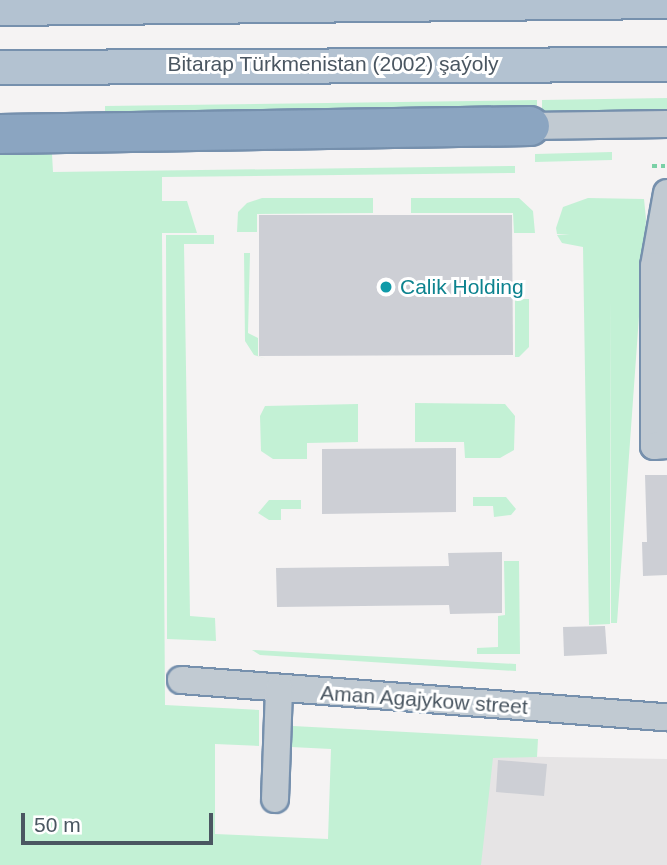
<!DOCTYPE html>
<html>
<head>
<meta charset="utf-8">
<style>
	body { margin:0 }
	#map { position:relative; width:667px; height:865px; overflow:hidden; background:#f5f3f3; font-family:Helvetica,sans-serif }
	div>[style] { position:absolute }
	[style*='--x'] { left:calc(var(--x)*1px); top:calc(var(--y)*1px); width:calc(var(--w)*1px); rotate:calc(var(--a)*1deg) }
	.education>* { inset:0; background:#e6e4e5 }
	.green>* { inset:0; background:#c3f1d5 }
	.building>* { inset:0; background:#cdcfd5 }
	.path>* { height:4.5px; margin-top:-2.25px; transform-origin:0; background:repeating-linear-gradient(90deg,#7ad0a6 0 5px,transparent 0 8.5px) }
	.roads { filter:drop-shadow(2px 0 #7690ad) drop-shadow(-2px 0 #7690ad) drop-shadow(0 2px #7690ad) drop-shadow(0 -2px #7690ad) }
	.minor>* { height:26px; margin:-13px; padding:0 13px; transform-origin:13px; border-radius:13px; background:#c1cad2 }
	.major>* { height:33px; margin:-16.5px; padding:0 16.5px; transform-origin:16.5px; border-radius:16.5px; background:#b3c2d1 }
	.highway>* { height:38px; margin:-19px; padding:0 19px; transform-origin:19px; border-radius:19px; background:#8ba5c1 }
	.dots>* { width:19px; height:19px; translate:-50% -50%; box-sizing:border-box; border:4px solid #fff; border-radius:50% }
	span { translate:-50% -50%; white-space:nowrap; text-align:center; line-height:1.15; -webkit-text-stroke:6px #fff; paint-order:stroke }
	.street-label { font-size:21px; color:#4a5661 }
	.culture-label { font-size:21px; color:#0d838f }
	.left { translate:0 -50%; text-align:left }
	.scale { position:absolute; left:21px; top:813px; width:192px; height:32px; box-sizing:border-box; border:4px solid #4a5661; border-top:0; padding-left:9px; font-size:21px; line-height:24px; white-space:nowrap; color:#4a5661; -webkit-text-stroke:5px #fff; paint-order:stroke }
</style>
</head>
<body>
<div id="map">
	<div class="education">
		<i style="clip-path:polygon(490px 756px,667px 759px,667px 865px,478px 865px)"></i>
	</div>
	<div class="green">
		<i style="clip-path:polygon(667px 98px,667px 114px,542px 116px,542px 100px)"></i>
		<i style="clip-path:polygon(537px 100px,537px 116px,105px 123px,105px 106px)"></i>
		<i style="clip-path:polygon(612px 152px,612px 160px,535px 162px,535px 154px)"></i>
		<i style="clip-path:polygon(0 154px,52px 154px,53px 172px,515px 166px,515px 173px,162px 177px,162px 201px,187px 201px,197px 233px,162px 233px,165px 705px,259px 710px,259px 746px,215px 744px,215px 834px,328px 839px,331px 749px,291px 747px,293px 726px,538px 739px,537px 757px,493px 758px,481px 865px,0 865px)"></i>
		<i style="clip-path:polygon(262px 198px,373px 198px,373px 213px,257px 214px,257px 232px,237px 232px,238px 212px,247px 203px)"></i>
		<i style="clip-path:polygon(411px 198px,519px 198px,533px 211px,535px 233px,514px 233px,513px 213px,411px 213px)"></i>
		<i style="clip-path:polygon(588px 198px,644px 199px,646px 219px,617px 623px,611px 623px,610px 295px,610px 624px,589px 625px,583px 247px,562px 243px,557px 235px,570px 234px,557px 234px,556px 228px,563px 207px)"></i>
		<i style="clip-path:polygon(166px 235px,214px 235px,214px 244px,184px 244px,190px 616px,215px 618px,216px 641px,167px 639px)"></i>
		<i style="clip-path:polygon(244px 253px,250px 253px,248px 333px,258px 338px,258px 356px,267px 359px,254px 355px,245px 341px)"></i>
		<i style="clip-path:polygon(515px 299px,529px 299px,529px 347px,519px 357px,515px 357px)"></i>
		<i style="clip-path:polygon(415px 403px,505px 404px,515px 416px,514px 450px,500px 458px,465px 458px,464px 442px,415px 442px)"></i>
		<i style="clip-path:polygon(358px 404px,358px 442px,307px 443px,307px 459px,273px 459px,261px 451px,260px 416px,265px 406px)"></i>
		<i style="clip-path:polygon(473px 497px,506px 497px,516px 509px,511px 515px,494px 517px,493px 506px,473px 506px)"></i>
		<i style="clip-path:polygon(269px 500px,301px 500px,301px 509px,281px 509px,281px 520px,269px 520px,258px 513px)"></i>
		<i style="clip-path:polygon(504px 561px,519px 561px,520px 654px,477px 654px,477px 648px,498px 647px,498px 616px,505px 615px)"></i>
		<i style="clip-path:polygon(252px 650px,516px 664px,516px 671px,260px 655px)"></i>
	</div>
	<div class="building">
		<i style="clip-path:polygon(259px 215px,512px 215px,513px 355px,259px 356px)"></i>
		<i style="clip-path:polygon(456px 448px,456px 512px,322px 514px,322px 449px)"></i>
		<i style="clip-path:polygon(645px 475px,667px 475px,667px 575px,643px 576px,642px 542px,647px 542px)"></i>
		<i style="clip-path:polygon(502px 552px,502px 613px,450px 614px,449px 605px,277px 607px,276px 568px,449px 566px,448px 553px)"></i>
		<i style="clip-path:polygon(605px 626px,607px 654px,564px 656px,563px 627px)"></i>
		<i style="clip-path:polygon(498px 760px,547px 764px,544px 796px,496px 792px)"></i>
	</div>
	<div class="path">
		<i style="--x:652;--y:166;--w:13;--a:0"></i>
	</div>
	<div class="roads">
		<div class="minor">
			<i style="--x:530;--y:126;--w:137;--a:-0.8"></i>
			<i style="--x:667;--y:193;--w:74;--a:100.1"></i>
			<i style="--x:654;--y:266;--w:180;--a:90"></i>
			<i style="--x:654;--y:446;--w:13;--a:-4"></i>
			<i style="--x:181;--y:680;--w:487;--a:4.4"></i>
			<i style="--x:275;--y:799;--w:110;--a:-87.9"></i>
		</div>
		<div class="major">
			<i style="--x:0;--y:8;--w:667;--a:-0.6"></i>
			<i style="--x:0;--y:67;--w:667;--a:-0.26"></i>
		</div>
		<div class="highway">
			<i style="--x:0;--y:134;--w:530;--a:-0.86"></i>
		</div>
	</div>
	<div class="dots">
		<i style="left:386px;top:287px;background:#0f9aa8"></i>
	</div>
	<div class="street-label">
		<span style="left:333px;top:64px">Bitarap Türkmenistan (2002) şaýoly</span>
		<span style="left:424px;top:700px;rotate:4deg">Aman Agajykow street</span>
	</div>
	<div class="culture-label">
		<span class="left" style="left:400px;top:287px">Calik Holding</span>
	</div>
	<div class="scale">50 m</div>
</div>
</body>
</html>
